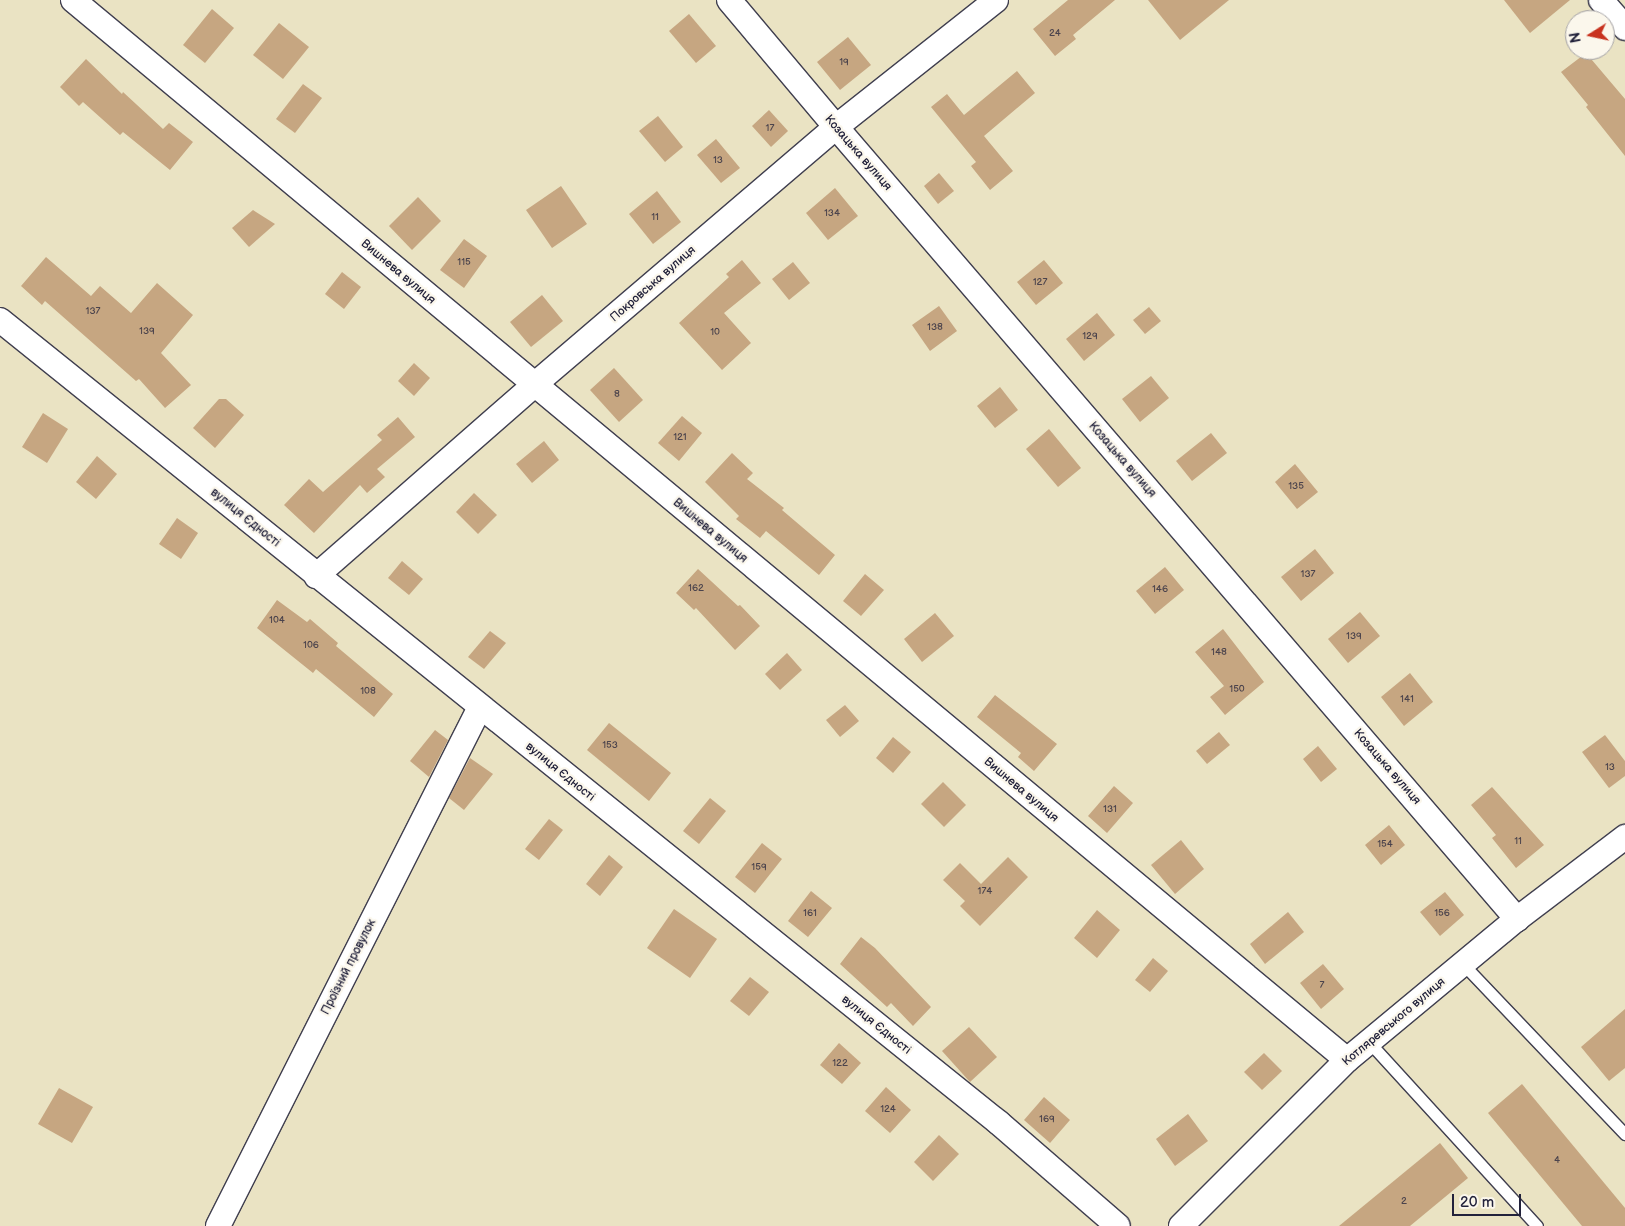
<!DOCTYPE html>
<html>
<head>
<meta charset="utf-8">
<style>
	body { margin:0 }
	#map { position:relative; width:1625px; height:1226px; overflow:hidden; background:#eae3c3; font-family:"Balsamiq Sans",sans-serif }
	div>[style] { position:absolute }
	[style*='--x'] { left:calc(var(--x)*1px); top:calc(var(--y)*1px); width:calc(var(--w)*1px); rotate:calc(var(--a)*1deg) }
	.building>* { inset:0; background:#c6a681 }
	.roads { filter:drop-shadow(1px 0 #403f4f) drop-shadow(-1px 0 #403f4f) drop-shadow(0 1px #403f4f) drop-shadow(0 -1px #403f4f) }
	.service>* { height:11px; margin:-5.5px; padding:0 5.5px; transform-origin:5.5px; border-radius:5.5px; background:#fff }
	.minor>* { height:24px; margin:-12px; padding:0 12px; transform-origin:12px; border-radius:12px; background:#fff }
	span { translate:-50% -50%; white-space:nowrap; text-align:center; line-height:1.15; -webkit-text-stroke:4.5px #fbf7ec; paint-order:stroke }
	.number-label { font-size:10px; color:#4b434c }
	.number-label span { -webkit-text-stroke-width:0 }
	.street-label { font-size:12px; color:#22223b }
	.north { position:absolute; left:1565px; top:10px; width:50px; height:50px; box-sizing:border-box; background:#fbf7ec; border:1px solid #a4a2a5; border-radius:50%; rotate:260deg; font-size:14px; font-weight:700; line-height:20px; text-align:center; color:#22223b }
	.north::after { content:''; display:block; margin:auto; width:18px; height:22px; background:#c8321e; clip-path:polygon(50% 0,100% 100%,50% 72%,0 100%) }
	.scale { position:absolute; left:1452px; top:1194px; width:69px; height:22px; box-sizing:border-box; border:2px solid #22223b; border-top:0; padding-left:6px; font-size:15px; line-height:18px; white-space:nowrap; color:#22223b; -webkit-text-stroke:4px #fbf7ec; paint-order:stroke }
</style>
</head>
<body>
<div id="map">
	<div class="building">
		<i style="clip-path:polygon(1068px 0,1115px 0,1073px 35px,1076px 39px,1055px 56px,1033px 29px)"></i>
		<i style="clip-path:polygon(1148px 0,1229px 0,1180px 40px)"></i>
		<i style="clip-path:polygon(1504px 0,1570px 0,1530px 33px)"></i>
		<i style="clip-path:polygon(212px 9px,234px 28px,205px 63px,183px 45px)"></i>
		<i style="clip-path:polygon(689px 14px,716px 46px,696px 63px,669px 31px)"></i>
		<i style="clip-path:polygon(279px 23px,309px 47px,283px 79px,253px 55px)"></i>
		<i style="clip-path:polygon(848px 37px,871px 65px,840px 90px,817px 62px)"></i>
		<i style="clip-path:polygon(1586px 53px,1625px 99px,1625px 156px,1586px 107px,1588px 105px,1561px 72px)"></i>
		<i style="clip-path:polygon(86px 59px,122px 94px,123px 92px,163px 129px,169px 123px,193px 142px,170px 170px,123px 132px,120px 135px,83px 102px,79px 106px,60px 87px)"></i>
		<i style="clip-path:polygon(1017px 71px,1035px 93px,984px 136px,1013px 171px,990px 190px,971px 166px,976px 162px,931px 107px,947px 94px,964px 115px)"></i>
		<i style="clip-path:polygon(303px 84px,322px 98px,295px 133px,276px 119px)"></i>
		<i style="clip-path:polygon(769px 110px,788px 131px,771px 147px,752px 126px)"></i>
		<i style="clip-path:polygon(658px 116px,683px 147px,665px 162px,639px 131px)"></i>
		<i style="clip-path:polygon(716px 139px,740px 168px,721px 183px,697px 155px)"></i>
		<i style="clip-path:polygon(939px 173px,954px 191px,938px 204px,924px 186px)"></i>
		<i style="clip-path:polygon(561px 186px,587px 224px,552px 248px,526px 210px)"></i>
		<i style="clip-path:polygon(835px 188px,858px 216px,828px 240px,806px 213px)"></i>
		<i style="clip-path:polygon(657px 191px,681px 222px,653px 244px,629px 214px)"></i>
		<i style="clip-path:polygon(418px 197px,441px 221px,412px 250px,389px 226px)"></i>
		<i style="clip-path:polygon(253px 210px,275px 224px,249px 247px,232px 228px)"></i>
		<i style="clip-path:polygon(464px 239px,487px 256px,464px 288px,440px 270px)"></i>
		<i style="clip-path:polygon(46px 257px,91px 296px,100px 286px,131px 313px,157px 283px,193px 315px,161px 353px,191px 385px,165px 408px,139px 379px,136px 381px,45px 301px,42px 305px,21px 286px)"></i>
		<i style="clip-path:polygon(742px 260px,761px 283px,724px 313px,751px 343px,722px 370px,679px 323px,729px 277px,726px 274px)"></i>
		<i style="clip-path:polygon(1044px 260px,1063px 283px,1036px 305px,1017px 282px)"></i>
		<i style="clip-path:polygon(793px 262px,810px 283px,789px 300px,772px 279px)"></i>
		<i style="clip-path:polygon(342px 272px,361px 287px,344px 309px,325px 294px)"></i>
		<i style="clip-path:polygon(542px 295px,563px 321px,531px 347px,510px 322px)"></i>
		<i style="clip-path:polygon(939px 306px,957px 331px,930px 351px,912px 325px)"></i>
		<i style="clip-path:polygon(1149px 307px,1161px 321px,1145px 334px,1133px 320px)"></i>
		<i style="clip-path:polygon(1097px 313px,1115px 335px,1084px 361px,1066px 339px)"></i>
		<i style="clip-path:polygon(414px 363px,430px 378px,414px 396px,398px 381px)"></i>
		<i style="clip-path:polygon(614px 368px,643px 400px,619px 422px,590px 390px)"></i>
		<i style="clip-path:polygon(1151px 376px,1169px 398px,1140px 422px,1122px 399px)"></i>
		<i style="clip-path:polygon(1000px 387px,1018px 410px,995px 428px,977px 406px)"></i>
		<i style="clip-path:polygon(219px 399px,226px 399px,244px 415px,215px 448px,193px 428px)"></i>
		<i style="clip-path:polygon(43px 413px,68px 429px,47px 463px,22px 447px)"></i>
		<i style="clip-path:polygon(682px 416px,702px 433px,679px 461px,658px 443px)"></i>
		<i style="clip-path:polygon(398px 417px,415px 437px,377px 469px,385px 477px,367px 493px,360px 485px,314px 533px,284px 505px,309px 479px,323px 492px,382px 440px,377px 435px)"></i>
		<i style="clip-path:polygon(1049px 429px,1081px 468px,1058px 487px,1026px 449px)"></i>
		<i style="clip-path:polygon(1211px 433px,1227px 453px,1192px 481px,1176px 461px)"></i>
		<i style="clip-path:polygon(544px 441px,559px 460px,532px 483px,516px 464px)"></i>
		<i style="clip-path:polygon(732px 453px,753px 473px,747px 479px,784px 508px,782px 510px,835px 555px,819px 575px,766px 531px,760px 538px,736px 519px,739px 516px,705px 482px)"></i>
		<i style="clip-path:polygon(97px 456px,117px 474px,96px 499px,76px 482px)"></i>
		<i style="clip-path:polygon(1295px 464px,1318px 492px,1297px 509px,1275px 482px)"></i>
		<i style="clip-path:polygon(474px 493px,497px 515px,478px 534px,456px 512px)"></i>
		<i style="clip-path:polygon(177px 518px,198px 533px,181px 559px,159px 544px)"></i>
		<i style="clip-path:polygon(1315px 549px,1334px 573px,1301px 601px,1281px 577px)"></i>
		<i style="clip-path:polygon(402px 561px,423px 579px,409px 595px,388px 578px)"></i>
		<i style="clip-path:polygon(1165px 567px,1184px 590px,1155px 614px,1136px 591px)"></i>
		<i style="clip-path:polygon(698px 569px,738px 606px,740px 605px,760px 626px,735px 650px,696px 608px,694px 610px,676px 593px)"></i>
		<i style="clip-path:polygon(865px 574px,884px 590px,861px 616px,843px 601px)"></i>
		<i style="clip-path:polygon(277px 600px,307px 622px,310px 619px,338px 643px,336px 646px,393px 694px,374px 717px,316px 669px,313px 673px,257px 628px)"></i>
		<i style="clip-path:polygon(1360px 612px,1380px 636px,1348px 663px,1328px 639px)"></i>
		<i style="clip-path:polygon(935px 613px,954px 636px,922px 662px,904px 639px)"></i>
		<i style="clip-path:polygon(1223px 629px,1264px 682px,1225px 715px,1210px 697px,1224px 686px,1195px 652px)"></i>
		<i style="clip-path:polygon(490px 631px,506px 643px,484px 669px,468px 657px)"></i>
		<i style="clip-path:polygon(787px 653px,802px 670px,780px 690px,765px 674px)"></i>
		<i style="clip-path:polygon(1410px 673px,1433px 702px,1404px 726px,1381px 697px)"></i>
		<i style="clip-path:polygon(995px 695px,1057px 744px,1034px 771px,1018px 757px,1021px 753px,977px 717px)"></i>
		<i style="clip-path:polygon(845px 705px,859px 721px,840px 737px,826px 720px)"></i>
		<i style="clip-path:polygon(609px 723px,671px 773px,649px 801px,587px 750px)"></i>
		<i style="clip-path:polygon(435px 730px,448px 740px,429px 777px,410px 761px)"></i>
		<i style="clip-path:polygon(1219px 732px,1230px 745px,1207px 764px,1196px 751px)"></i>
		<i style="clip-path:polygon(1605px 735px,1625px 761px,1625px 776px,1609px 788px,1582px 752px)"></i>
		<i style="clip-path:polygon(893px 737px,911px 752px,893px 773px,876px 758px)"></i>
		<i style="clip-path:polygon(1318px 746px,1337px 769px,1321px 782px,1303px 759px)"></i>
		<i style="clip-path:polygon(470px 758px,493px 774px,464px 810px,449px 798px)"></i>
		<i style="clip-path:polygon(943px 782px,966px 805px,944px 827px,921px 804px)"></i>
		<i style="clip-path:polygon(1114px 786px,1133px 803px,1107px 833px,1088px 816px)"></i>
		<i style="clip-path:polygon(1492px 787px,1544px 845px,1516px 868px,1492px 838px,1496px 835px,1471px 805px)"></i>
		<i style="clip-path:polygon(710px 798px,726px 811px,699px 844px,683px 831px)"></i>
		<i style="clip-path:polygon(549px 819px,563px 830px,539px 860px,525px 849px)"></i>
		<i style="clip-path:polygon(1389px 825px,1405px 845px,1381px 865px,1365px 845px)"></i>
		<i style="clip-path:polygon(1181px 840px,1204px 869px,1175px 894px,1151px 865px)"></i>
		<i style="clip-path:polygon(762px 843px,782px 859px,755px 893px,735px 877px)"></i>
		<i style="clip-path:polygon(609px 855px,623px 867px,600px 896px,586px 884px)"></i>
		<i style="clip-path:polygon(1008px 857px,1028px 877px,980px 926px,960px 906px,965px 901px,943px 880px,960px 863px,981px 884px)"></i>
		<i style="clip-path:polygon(811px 891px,832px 908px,808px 937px,788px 921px)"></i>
		<i style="clip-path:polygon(1445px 892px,1464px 915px,1440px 936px,1420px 912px)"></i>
		<i style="clip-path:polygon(674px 909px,717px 939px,690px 978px,647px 948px)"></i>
		<i style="clip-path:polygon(1097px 910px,1120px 930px,1097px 958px,1074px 938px)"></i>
		<i style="clip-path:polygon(1288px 912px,1304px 932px,1265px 964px,1250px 944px)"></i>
		<i style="clip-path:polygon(861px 937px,875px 948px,931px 1007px,913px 1026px,891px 1003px,887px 1007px,840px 964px)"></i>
		<i style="clip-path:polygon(1153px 958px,1168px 971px,1150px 992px,1135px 980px)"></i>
		<i style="clip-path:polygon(1323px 964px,1344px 989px,1321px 1009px,1300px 983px)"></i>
		<i style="clip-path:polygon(750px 977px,769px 992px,749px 1016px,730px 1001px)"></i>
		<i style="clip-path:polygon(1625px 1009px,1625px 1068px,1609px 1081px,1581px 1047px)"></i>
		<i style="clip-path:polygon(969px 1027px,997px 1057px,970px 1082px,942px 1051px)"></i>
		<i style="clip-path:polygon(839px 1043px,861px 1063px,842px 1084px,820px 1065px)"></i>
		<i style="clip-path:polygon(1264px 1053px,1282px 1071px,1262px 1090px,1244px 1072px)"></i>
		<i style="clip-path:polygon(1522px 1084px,1625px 1208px,1625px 1226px,1582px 1226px,1488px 1113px)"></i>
		<i style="clip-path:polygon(886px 1087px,911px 1110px,890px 1133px,865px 1111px)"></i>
		<i style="clip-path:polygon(59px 1088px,93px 1107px,72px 1143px,38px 1124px)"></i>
		<i style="clip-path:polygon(1044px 1097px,1070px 1120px,1050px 1143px,1024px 1120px)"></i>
		<i style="clip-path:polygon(1188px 1114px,1208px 1141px,1175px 1166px,1156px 1139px)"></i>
		<i style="clip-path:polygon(939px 1135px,959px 1154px,933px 1181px,914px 1162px)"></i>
		<i style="clip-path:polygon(1440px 1143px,1468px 1178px,1410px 1226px,1339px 1226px)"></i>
	</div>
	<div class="roads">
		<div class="service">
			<i style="--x:1463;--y:964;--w:235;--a:46.4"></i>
			<i style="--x:1369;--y:1042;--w:249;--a:47.6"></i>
		</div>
		<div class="minor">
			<i style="--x:73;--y:0;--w:1657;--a:39.76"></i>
			<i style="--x:729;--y:0;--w:166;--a:49.9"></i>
			<i style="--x:836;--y:127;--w:1045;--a:49.31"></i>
			<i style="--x:1601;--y:0;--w:37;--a:49"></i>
			<i style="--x:0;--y:320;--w:1282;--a:38.79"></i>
			<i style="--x:999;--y:1123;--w:157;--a:40.9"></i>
			<i style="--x:316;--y:576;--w:290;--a:-41.2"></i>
			<i style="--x:534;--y:385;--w:397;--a:-40.5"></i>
			<i style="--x:836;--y:127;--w:204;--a:-38.4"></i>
			<i style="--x:218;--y:1226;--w:581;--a:-63.21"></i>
			<i style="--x:1181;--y:1226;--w:235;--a:-45"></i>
			<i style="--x:1347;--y:1060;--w:221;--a:-39.7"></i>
			<i style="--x:1517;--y:919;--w:136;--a:-37.2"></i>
		</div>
	</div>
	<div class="number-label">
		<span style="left:1055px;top:34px">24</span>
		<span style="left:844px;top:63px">19</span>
		<span style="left:770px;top:129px">17</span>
		<span style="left:718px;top:161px">13</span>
		<span style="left:832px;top:214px">134</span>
		<span style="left:655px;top:218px">11</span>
		<span style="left:464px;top:263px">115</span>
		<span style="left:1040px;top:283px">127</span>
		<span style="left:93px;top:312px">137</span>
		<span style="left:935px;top:328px">138</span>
		<span style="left:147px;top:332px">139</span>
		<span style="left:715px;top:333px">10</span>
		<span style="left:1090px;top:337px">129</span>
		<span style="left:617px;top:395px">8</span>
		<span style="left:680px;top:438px">121</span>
		<span style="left:1296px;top:487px">135</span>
		<span style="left:1308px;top:575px">137</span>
		<span style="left:696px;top:589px">162</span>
		<span style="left:1160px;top:590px">146</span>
		<span style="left:277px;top:621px">104</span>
		<span style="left:1354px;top:637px">139</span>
		<span style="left:311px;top:646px">106</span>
		<span style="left:1219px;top:653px">148</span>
		<span style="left:1237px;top:690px">150</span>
		<span style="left:368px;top:692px">108</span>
		<span style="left:1407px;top:700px">141</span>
		<span style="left:610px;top:746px">153</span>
		<span style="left:1610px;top:768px">13</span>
		<span style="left:1110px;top:810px">131</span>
		<span style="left:1518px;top:842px">11</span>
		<span style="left:1385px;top:845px">154</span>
		<span style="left:759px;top:868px">159</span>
		<span style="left:985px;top:892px">174</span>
		<span style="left:810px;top:914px">161</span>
		<span style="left:1442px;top:914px">156</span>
		<span style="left:1322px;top:986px">7</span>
		<span style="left:840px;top:1064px">122</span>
		<span style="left:888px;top:1110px">124</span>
		<span style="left:1047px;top:1120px">169</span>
		<span style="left:1557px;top:1161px">4</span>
		<span style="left:1404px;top:1202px">2</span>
	</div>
	<div class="street-label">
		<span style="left:858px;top:153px;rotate:49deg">Козацька вулиця</span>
		<span style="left:398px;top:272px;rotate:40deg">Вишнева вулиця</span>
		<span style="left:653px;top:284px;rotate:-41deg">Покровська вулиця</span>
		<span style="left:1122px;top:460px;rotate:49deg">Козацька вулиця</span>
		<span style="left:245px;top:518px;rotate:39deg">вулиця Єдності</span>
		<span style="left:710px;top:531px;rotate:40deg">Вишнева вулиця</span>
		<span style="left:1387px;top:767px;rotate:49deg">Козацька вулиця</span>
		<span style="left:560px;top:772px;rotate:39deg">вулиця Єдності</span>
		<span style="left:1021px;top:790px;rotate:40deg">Вишнева вулиця</span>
		<span style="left:349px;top:967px;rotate:-63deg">Проїзний провулок</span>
		<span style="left:1394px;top:1022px;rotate:-40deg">Котляревського вулиця</span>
		<span style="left:876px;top:1025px;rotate:39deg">вулиця Єдності</span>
	</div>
	<div class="north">N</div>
	<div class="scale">20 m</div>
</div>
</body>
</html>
